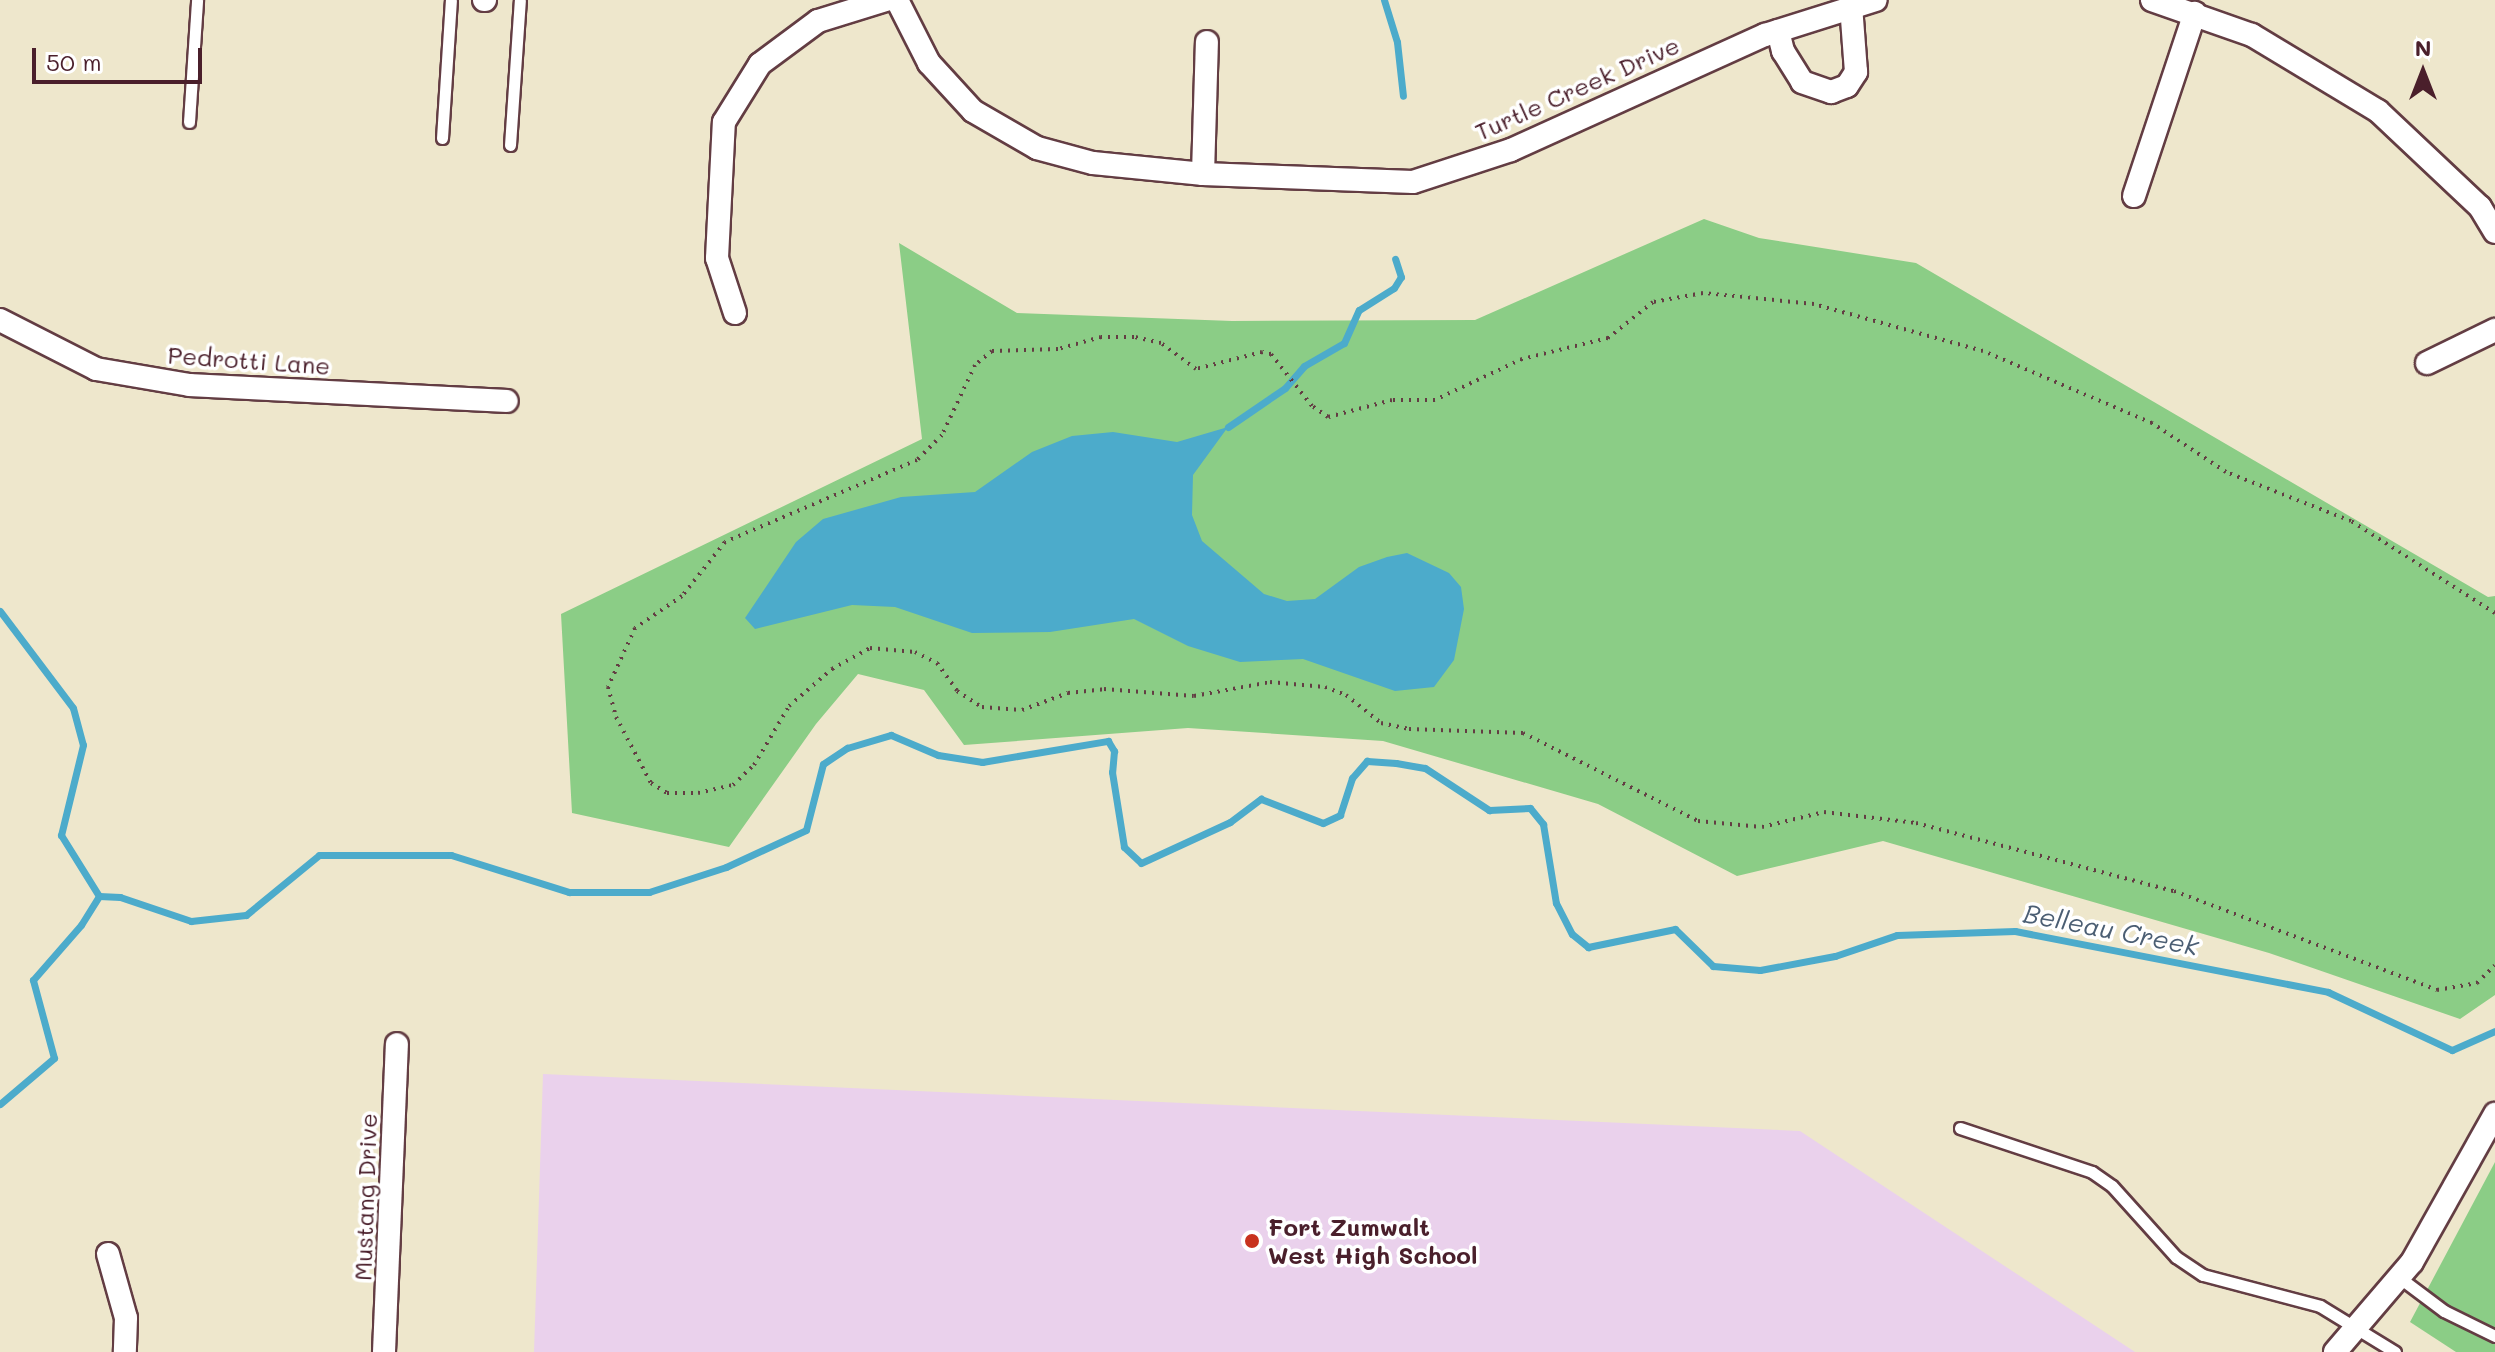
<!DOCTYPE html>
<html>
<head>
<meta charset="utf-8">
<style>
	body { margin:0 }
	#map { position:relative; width:2495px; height:1352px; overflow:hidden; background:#eee7cc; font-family:Mali,sans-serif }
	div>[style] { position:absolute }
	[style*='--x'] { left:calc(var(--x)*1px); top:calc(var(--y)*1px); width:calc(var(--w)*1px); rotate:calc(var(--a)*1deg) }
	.built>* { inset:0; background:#ead1ec }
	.green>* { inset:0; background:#8bcd86 }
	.water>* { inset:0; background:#4cabcb }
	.stream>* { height:7px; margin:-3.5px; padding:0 3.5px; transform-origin:3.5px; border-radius:3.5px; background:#4cabcb }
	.path>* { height:4px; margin-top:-2px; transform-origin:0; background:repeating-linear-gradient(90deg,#633d43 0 2px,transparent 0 8px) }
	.roads { filter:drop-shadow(2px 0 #633d43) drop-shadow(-2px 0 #633d43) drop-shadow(0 2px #633d43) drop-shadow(0 -2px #633d43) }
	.service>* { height:11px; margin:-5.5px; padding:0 5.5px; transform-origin:5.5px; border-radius:5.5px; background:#fff }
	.minor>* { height:22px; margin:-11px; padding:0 11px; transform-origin:11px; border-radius:11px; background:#fff }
	.dots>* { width:22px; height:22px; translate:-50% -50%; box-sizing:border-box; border:4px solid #fff; border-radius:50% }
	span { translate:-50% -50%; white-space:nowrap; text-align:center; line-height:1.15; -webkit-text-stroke:7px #fff; paint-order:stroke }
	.street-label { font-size:24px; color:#4a1f2b }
	.poi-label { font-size:24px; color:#4a1f2b; font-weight:700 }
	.left { translate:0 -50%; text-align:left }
	.water-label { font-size:26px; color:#4b5e73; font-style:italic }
	.north { position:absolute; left:2383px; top:32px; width:80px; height:80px; -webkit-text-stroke:6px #fff; paint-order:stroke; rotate:0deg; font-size:22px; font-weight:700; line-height:32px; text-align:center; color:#4a1f2b }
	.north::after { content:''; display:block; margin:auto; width:28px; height:36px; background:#4a1f2b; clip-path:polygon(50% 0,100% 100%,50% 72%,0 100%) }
	.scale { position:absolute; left:32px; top:48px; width:170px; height:36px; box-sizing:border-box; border:4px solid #4a1f2b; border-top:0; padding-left:10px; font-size:24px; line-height:28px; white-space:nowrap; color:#4a1f2b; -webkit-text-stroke:6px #fff; paint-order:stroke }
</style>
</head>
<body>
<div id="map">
	<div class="built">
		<i style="clip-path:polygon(543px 1074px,1800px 1131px,2135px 1352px,534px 1352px)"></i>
	</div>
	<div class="green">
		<i style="clip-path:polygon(1704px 219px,1759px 238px,1916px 263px,2488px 597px,2495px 596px,2495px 995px,2460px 1019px,2269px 953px,1883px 841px,1737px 876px,1598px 804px,1383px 741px,1188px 728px,964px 745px,924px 690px,858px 674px,816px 724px,729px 847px,572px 813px,561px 614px,922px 439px,899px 243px,1017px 313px,1232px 321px,1475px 320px)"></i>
		<i style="clip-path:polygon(2495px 1162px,2495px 1352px,2456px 1352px,2410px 1322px)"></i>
	</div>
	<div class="water">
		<i style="clip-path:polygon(1228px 427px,1193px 475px,1192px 515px,1202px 541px,1264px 594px,1287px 601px,1315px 599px,1359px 567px,1387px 557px,1407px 553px,1449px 573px,1461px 587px,1464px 609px,1454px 660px,1434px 687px,1395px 691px,1303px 659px,1240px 662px,1188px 646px,1134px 619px,1050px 632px,972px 633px,895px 607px,852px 605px,755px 629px,745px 618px,796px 542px,823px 519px,901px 497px,975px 492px,1032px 452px,1072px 436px,1113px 432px,1177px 442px)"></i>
	</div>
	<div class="stream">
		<i style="--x:1384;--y:0;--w:44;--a:72.8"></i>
		<i style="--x:1397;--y:42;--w:54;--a:83.7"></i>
		<i style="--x:1228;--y:427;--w:69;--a:-34.4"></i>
		<i style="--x:1285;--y:388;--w:29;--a:-49"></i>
		<i style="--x:1304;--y:366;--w:46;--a:-29.9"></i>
		<i style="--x:1344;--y:343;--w:36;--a:-66"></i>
		<i style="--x:1359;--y:310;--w:41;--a:-32.2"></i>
		<i style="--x:1394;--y:288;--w:13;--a:-58"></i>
		<i style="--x:1401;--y:277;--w:19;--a:-108"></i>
		<i style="--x:0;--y:611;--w:121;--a:53"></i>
		<i style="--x:73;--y:708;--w:38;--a:75"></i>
		<i style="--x:83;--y:745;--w:93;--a:103.7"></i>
		<i style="--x:61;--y:835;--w:72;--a:58.1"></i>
		<i style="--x:99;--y:896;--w:21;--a:3"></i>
		<i style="--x:120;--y:897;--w:75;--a:18.7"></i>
		<i style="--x:191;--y:921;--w:55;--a:-6.2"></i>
		<i style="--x:246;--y:915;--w:94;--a:-39.4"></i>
		<i style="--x:319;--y:855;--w:132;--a:0"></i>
		<i style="--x:451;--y:855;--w:124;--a:17.4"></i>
		<i style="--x:569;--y:892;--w:80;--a:0"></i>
		<i style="--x:649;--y:892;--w:81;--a:-18"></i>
		<i style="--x:726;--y:867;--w:88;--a:-24.8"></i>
		<i style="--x:806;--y:830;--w:68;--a:-75.6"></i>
		<i style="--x:823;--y:764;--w:29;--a:-34"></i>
		<i style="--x:847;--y:748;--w:46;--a:-16.5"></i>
		<i style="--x:891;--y:735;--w:51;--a:23.1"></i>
		<i style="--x:938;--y:755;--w:45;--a:9"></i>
		<i style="--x:982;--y:762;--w:128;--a:-9.5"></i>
		<i style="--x:1108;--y:741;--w:12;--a:59"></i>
		<i style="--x:1114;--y:751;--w:21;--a:95"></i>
		<i style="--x:1112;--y:772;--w:76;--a:80.9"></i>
		<i style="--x:1124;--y:847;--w:23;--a:43"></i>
		<i style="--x:1141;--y:863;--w:98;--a:-24.7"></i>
		<i style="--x:1230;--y:822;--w:39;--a:-37"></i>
		<i style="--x:1261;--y:799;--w:66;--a:21.2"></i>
		<i style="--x:1323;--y:823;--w:19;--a:-25"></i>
		<i style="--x:1340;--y:815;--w:39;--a:-72"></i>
		<i style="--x:1352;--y:778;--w:23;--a:-49"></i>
		<i style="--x:1367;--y:761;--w:29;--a:4"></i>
		<i style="--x:1396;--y:763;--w:29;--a:10"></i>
		<i style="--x:1425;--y:768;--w:77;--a:33.3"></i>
		<i style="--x:1489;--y:810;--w:41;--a:-2.8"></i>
		<i style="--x:1530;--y:808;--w:21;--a:51"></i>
		<i style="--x:1543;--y:824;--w:80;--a:80.7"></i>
		<i style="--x:1556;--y:903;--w:35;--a:63"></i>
		<i style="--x:1572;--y:934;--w:21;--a:39"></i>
		<i style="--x:1588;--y:947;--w:89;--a:-11.7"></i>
		<i style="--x:1675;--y:929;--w:53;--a:44.2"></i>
		<i style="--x:1713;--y:966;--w:47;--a:4.9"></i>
		<i style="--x:1760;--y:970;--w:76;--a:-10.6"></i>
		<i style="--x:1835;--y:956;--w:65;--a:-18.7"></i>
		<i style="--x:1897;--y:935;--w:118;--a:-1.9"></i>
		<i style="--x:2015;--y:931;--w:319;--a:11"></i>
		<i style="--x:2328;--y:992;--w:137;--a:25.1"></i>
		<i style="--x:2452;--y:1050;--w:47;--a:-23.8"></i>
		<i style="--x:0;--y:1104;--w:71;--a:-40.4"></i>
		<i style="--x:54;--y:1058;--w:81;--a:-105.1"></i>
		<i style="--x:33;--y:980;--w:73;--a:-48.9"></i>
		<i style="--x:81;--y:925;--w:34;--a:-58"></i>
	</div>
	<div class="path">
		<i style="--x:2495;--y:613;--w:171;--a:-147.4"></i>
		<i style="--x:2351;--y:521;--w:134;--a:-158.6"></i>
		<i style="--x:2226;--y:472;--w:89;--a:-146.5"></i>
		<i style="--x:2152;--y:423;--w:184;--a:-156.9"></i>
		<i style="--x:1983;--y:351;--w:175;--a:-164.5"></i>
		<i style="--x:1814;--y:304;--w:112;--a:-174.3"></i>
		<i style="--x:1703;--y:293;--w:51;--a:169.8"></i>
		<i style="--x:1653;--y:302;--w:58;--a:141.3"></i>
		<i style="--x:1608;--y:338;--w:89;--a:166.3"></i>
		<i style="--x:1522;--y:359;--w:96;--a:154.8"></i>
		<i style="--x:1435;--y:400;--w:43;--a:180"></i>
		<i style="--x:1392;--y:400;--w:66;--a:165.1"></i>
		<i style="--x:1328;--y:417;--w:19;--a:-145"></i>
		<i style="--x:1312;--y:406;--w:66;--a:-128.3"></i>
		<i style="--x:1271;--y:354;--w:9;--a:-167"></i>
		<i style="--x:1262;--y:352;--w:68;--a:165.6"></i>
		<i style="--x:1196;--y:369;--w:44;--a:-143.4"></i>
		<i style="--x:1161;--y:343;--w:28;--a:-167"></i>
		<i style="--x:1134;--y:337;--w:33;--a:180"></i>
		<i style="--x:1101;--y:337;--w:45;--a:164.4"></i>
		<i style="--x:1058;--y:349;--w:66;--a:178.3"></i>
		<i style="--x:992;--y:351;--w:22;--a:141"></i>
		<i style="--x:975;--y:365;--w:77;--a:115.2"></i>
		<i style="--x:942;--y:435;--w:35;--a:135"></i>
		<i style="--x:917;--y:460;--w:209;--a:156.9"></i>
		<i style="--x:725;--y:542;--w:69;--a:128.5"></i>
		<i style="--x:682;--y:596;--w:57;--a:145.8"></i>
		<i style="--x:635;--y:628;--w:65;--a:114.6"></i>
		<i style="--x:608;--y:687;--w:31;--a:75"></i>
		<i style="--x:616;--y:717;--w:75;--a:62.1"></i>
		<i style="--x:651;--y:783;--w:19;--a:32"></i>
		<i style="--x:667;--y:793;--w:31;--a:0"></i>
		<i style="--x:698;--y:793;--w:36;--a:-13"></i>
		<i style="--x:733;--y:785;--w:29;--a:-44"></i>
		<i style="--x:754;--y:765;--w:69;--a:-59.3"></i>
		<i style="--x:789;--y:706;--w:57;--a:-40.7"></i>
		<i style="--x:832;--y:669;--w:43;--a:-28.9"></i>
		<i style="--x:870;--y:648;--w:45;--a:5.1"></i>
		<i style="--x:915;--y:652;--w:25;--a:27"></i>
		<i style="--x:937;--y:663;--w:34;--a:54"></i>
		<i style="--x:957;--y:691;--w:30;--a:33"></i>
		<i style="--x:982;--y:707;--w:40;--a:4.3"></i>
		<i style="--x:1022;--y:710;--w:49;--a:-20.3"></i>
		<i style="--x:1068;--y:693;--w:36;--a:-6"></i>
		<i style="--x:1104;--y:689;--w:90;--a:4.4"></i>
		<i style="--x:1194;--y:696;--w:77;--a:-10.4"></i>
		<i style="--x:1270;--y:682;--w:55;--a:5.2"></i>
		<i style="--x:1325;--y:687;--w:22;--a:21"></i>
		<i style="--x:1346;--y:695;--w:45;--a:38.7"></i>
		<i style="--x:1381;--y:723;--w:29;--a:12"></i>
		<i style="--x:1409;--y:729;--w:114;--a:2"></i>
		<i style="--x:1523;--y:733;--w:196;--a:26.7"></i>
		<i style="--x:1698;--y:821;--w:64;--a:5.4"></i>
		<i style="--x:1762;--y:827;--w:64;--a:-13.6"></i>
		<i style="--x:1824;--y:812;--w:93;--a:6.8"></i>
		<i style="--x:1916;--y:823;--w:267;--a:14.8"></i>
		<i style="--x:2174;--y:891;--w:281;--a:20.6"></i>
		<i style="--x:2437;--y:990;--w:41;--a:-9.9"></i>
		<i style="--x:2477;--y:983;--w:25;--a:-45"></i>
	</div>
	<div class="roads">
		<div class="service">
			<i style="--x:189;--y:122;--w:122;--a:-86.2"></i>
			<i style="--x:442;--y:138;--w:138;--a:-86.3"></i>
			<i style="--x:510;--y:145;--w:145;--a:-86.1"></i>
			<i style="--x:1960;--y:1128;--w:139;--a:18.4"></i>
			<i style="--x:2092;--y:1172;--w:24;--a:35"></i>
			<i style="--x:2112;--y:1186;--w:96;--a:48"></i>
			<i style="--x:2176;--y:1257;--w:32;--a:34"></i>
			<i style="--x:2203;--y:1275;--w:121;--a:14.8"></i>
			<i style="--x:2320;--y:1306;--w:88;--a:31.5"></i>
			<i style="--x:2400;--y:1278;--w:55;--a:36.9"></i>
			<i style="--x:2444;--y:1311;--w:57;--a:26.1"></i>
		</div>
		<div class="minor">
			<i style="--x:484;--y:0;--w:1;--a:0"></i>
			<i style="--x:897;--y:0;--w:71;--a:63.1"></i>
			<i style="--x:929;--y:63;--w:65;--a:47.5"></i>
			<i style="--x:973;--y:111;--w:74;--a:30"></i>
			<i style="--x:1037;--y:148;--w:58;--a:15"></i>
			<i style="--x:1093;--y:163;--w:111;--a:5.7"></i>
			<i style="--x:1203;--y:174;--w:210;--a:2.2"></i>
			<i style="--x:1413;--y:182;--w:103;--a:-18.1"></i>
			<i style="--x:1511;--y:150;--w:279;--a:-24.4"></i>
			<i style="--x:1765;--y:35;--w:116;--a:-17.5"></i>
			<i style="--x:2152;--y:0;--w:106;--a:19.3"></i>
			<i style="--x:2252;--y:35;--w:147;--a:31.1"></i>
			<i style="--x:2378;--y:111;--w:140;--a:43.3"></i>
			<i style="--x:2480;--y:207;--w:29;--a:59"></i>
			<i style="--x:1778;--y:31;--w:21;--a:76"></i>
			<i style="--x:1783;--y:51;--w:36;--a:58"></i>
			<i style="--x:1802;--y:82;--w:31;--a:19"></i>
			<i style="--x:1831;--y:92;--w:17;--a:-21"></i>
			<i style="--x:1847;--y:86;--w:17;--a:-57"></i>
			<i style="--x:1856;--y:72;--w:66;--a:-94.3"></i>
			<i style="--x:1203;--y:174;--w:132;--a:-88.3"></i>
			<i style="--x:2134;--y:196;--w:193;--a:-71.6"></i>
			<i style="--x:735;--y:313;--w:58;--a:-108.1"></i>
			<i style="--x:717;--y:258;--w:136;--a:-87.1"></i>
			<i style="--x:724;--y:122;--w:68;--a:-58.2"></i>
			<i style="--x:760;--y:64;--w:72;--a:-36.6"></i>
			<i style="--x:818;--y:21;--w:71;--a:-17.2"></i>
			<i style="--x:0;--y:320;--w:108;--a:27"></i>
			<i style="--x:96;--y:369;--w:95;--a:9.7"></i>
			<i style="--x:190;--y:385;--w:317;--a:2.9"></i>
			<i style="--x:2427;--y:363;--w:76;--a:-25.9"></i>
			<i style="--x:108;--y:1254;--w:66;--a:74.3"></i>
			<i style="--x:126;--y:1318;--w:34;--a:92"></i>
			<i style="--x:384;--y:1352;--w:308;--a:-87.6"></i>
			<i style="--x:2335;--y:1352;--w:118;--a:-49.5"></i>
			<i style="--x:2412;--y:1262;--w:170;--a:-60.7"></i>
		</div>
	</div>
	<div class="dots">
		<i style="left:1252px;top:1241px;background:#c8321e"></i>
	</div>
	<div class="street-label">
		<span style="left:1577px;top:88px;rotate:-24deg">Turtle Creek Drive</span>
		<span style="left:249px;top:360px;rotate:4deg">Pedrotti Lane</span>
		<span style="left:365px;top:1197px;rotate:-88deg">Mustang Drive</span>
	</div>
	<div class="poi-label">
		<span class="left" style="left:1268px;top:1241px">Fort Zumwalt<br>West High School</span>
	</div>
	<div class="water-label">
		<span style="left:2111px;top:930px;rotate:11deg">Belleau Creek</span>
	</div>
	<div class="north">N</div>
	<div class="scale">50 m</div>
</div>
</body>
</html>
